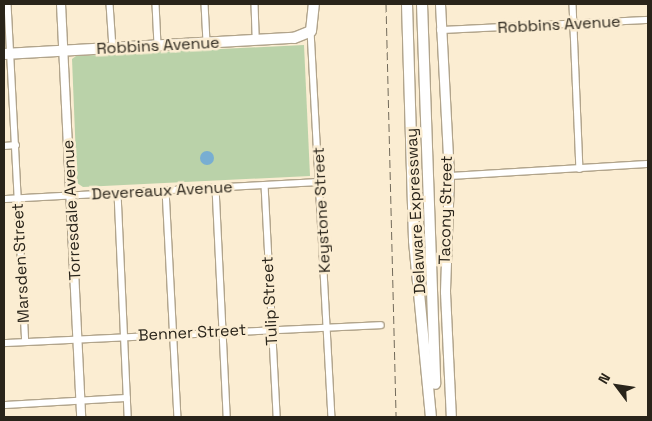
<!DOCTYPE html>
<html>
<head>
<meta charset="utf-8">
<style>
	body { margin:0 }
	#map { position:relative; width:652px; height:421px; overflow:hidden; background:#fbedd2; font-family:"Space Grotesk",sans-serif }
	div>[style] { position:absolute }
	[style*='--x'] { left:calc(var(--x)*1px); top:calc(var(--y)*1px); width:calc(var(--w)*1px); rotate:calc(var(--a)*1deg) }
	.green>* { inset:0; background:#bad2a9 }
	.water>* { inset:0; background:#78aed2 }
	.round { border-radius:50% }
	.roads { filter:drop-shadow(1px 0 #b1a48b) drop-shadow(-1px 0 #b1a48b) drop-shadow(0 1px #b1a48b) drop-shadow(0 -1px #b1a48b) }
	.street>* { height:5.5px; margin:-2.75px; padding:0 2.75px; transform-origin:2.75px; border-radius:2.75px; background:#fff }
	.secondary>* { height:8px; margin:-4px; padding:0 4px; transform-origin:4px; border-radius:4px; background:#fff }
	.primary>* { height:9px; margin:-4.5px; padding:0 4.5px; transform-origin:4.5px; border-radius:4.5px; background:#fff }
	.highway>* { height:10px; margin:-5px; padding:0 5px; transform-origin:5px; border-radius:5px; background:#fff }
	.rail>* { height:1px; margin-top:-0.5px; transform-origin:0; background:repeating-linear-gradient(90deg,#726a5a 0 8px,transparent 0 12px) }
	span { translate:-50% -50%; white-space:nowrap; text-align:center; line-height:1.15; -webkit-text-stroke:5px #fbedd2; paint-order:stroke }
	.street-label { font-size:16px; color:#29241a }
	.frame { position:absolute; inset:0; border:5px solid #29241a; pointer-events:none }
	.north { position:absolute; left:592px; top:361px; width:50px; height:50px; -webkit-text-stroke:4px #fbedd2; paint-order:stroke; rotate:301deg; font-size:14px; font-weight:700; line-height:20px; text-align:center; color:#29241a }
	.north::after { content:''; display:block; margin:auto; width:18px; height:22px; background:#29241a; clip-path:polygon(50% 0,100% 100%,50% 72%,0 100%) }
</style>
</head>
<body>
<div id="map">
	<div class="green">
		<i style="clip-path:polygon(304px 45px,310px 176px,83px 187px,77px 183px,72px 59px,76px 56px)"></i>
	</div>
	<div class="water">
		<i class="round" style="left:200px;top:151px;width:14px;height:14px"></i>
	</div>
	<div class="roads">
		<div class="street">
			<i style="--x:8;--y:4;--w:338;--a:87"></i>
			<i style="--x:110;--y:4;--w:44;--a:86.1"></i>
			<i style="--x:156;--y:4;--w:41;--a:87.2"></i>
			<i style="--x:205;--y:4;--w:39;--a:87"></i>
			<i style="--x:255;--y:4;--w:37;--a:88"></i>
			<i style="--x:573;--y:4;--w:165;--a:87.6"></i>
			<i style="--x:440;--y:30;--w:208;--a:-2.8"></i>
			<i style="--x:311;--y:31;--w:387;--a:86.9"></i>
			<i style="--x:4;--y:146;--w:12;--a:-5"></i>
			<i style="--x:449;--y:176;--w:199;--a:-3.5"></i>
			<i style="--x:265;--y:185;--w:232;--a:87"></i>
			<i style="--x:216;--y:188;--w:229;--a:87.2"></i>
			<i style="--x:166;--y:190;--w:227;--a:87"></i>
			<i style="--x:118;--y:193;--w:224;--a:87.4"></i>
			<i style="--x:4;--y:199;--w:317;--a:-3.1"></i>
			<i style="--x:4;--y:343;--w:377;--a:-2.7"></i>
			<i style="--x:4;--y:405;--w:123;--a:-3.3"></i>
		</div>
		<div class="secondary">
			<i style="--x:61;--y:4;--w:413;--a:87.2"></i>
		</div>
		<div class="primary">
			<i style="--x:440;--y:4;--w:172;--a:87"></i>
			<i style="--x:449;--y:176;--w:116;--a:92"></i>
			<i style="--x:445;--y:292;--w:125;--a:87.3"></i>
		</div>
		<div class="highway">
			<i style="--x:407;--y:4;--w:237;--a:88.3"></i>
			<i style="--x:414;--y:241;--w:177;--a:84.5"></i>
			<i style="--x:422;--y:4;--w:380;--a:88"></i>
			<i style="--x:4;--y:54;--w:290;--a:-3.2"></i>
			<i style="--x:294;--y:38;--w:18;--a:-22"></i>
			<i style="--x:311;--y:31;--w:27;--a:-84"></i>
		</div>
	</div>
	<div class="rail">
		<i style="--x:386;--y:4;--w:413;--a:88.6"></i>
	</div>
	<div class="street-label">
		<span style="left:559px;top:25px;rotate:-3deg">Robbins Avenue</span>
		<span style="left:158px;top:46px;rotate:-3deg">Robbins Avenue</span>
		<span style="left:162px;top:191px;rotate:-3deg">Devereaux Avenue</span>
		<span style="left:72px;top:210px;rotate:-93deg">Torresdale Avenue</span>
		<span style="left:322px;top:210px;rotate:-93deg">Keystone Street</span>
		<span style="left:446px;top:210px;rotate:-89deg">Tacony Street</span>
		<span style="left:416px;top:211px;rotate:-93deg">Delaware Expressway</span>
		<span style="left:21px;top:263px;rotate:-93deg">Marsden Street</span>
		<span style="left:270px;top:301px;rotate:-93deg">Tulip Street</span>
		<span style="left:192px;top:333px;rotate:-3deg">Benner Street</span>
	</div>
	<div class="frame"></div>
	<div class="north">N</div>
</div>
</body>
</html>
